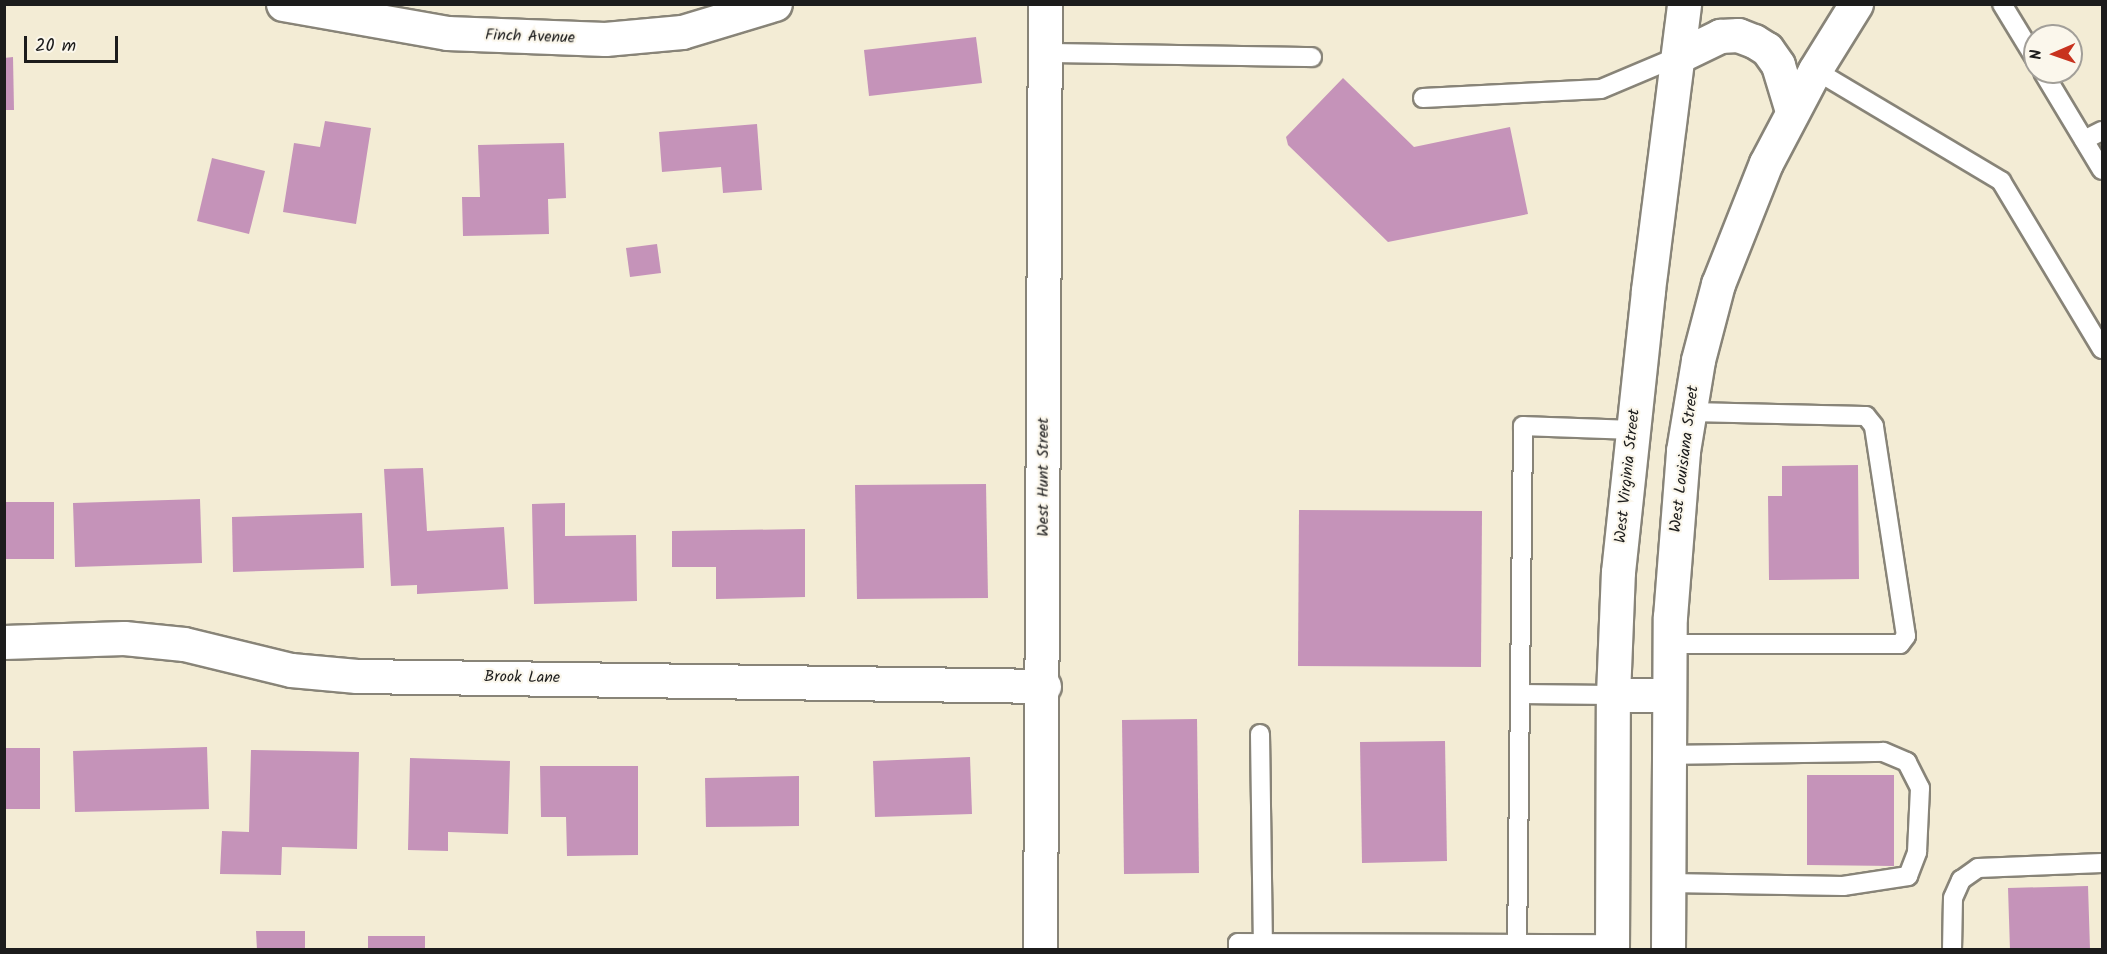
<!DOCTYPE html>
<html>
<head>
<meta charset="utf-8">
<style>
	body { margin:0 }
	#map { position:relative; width:2107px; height:954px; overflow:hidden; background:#f3ecd5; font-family:Kalam,sans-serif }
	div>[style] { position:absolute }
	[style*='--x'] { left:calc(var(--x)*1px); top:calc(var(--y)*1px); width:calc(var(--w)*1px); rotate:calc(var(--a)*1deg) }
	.building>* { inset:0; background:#c593b9 }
	.roads { filter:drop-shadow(2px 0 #888478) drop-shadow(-2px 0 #888478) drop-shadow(0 2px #888478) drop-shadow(0 -2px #888478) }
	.lane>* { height:18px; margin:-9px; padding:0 9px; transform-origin:9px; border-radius:9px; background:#fff }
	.street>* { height:33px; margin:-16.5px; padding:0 16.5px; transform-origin:16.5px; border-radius:16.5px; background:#fff }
	.secondary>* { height:33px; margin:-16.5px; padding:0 16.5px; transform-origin:16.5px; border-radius:16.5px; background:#fff }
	span { translate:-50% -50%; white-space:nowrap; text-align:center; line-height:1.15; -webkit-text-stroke:4.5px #fbf7ec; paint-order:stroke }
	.street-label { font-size:16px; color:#1c1c1c }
	.frame { position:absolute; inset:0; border:6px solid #1c1c1c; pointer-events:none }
	.north { position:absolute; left:2023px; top:24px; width:60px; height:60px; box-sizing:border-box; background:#fbf7ec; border:2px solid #a29f99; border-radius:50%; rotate:268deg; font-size:16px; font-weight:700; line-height:24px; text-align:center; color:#1c1c1c }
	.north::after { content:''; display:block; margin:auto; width:21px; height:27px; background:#c8321e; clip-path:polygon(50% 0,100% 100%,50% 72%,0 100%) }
	.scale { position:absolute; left:24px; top:36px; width:94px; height:27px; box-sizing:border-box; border:3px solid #1c1c1c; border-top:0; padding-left:8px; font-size:18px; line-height:21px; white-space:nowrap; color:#1c1c1c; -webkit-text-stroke:4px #fbf7ec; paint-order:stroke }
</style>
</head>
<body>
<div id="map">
	<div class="building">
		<i style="clip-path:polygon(976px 37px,982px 83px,869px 96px,864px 50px)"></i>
		<i style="clip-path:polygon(13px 57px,14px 110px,4px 110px,4px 58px)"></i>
		<i style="clip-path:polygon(1343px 78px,1414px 147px,1510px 127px,1528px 214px,1388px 242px,1288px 145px,1286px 137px)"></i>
		<i style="clip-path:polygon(325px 121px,371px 128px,356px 224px,283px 212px,294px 143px,320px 147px)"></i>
		<i style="clip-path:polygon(757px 124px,762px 190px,723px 193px,721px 167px,662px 172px,659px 132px)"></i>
		<i style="clip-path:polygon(564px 143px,566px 198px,548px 199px,549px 234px,463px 236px,462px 197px,480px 197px,478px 145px)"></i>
		<i style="clip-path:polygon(212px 158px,265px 171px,249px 234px,197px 221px)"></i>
		<i style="clip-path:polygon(657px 244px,661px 273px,630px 277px,626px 248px)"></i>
		<i style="clip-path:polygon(1858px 465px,1859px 579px,1769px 580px,1768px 496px,1782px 496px,1782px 466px)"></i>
		<i style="clip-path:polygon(423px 468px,427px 531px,504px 527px,508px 589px,417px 594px,417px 585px,391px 586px,384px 469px)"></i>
		<i style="clip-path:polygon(986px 484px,988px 598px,857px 599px,855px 485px)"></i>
		<i style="clip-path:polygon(200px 499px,202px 563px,75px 567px,73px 503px)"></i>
		<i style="clip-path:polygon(4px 502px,54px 502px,54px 559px,4px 559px)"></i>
		<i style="clip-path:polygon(565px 503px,565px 536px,636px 535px,637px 601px,534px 604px,532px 504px)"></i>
		<i style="clip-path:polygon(1299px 510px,1482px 511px,1481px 667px,1298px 666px)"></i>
		<i style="clip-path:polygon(362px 513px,364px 568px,233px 572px,232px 517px)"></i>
		<i style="clip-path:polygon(805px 529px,805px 597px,716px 599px,716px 567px,672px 567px,672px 531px)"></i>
		<i style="clip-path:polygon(1197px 719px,1199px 873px,1124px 874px,1122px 720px)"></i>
		<i style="clip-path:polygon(1445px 741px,1447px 861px,1362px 863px,1360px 742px)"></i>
		<i style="clip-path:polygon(207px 747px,209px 809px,75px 812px,73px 751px)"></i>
		<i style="clip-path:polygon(4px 748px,40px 748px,40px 809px,4px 809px)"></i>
		<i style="clip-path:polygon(251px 750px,359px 752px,357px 849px,282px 847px,281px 875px,220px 874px,222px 831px,249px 832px)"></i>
		<i style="clip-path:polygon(970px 757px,972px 814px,875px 817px,873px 761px)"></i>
		<i style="clip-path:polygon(410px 758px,510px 761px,508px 834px,448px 832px,448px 851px,408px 850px)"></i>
		<i style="clip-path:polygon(540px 766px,638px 766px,638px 855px,567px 856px,566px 817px,541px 817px)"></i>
		<i style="clip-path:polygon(1807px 775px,1894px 775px,1894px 866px,1807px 865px)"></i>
		<i style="clip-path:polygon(799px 776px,799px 826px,706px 827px,705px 778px)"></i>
		<i style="clip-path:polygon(2088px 886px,2090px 950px,2010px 950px,2008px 888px)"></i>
		<i style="clip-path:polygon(256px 931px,305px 931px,305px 950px,257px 950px)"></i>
		<i style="clip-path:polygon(368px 936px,425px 936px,425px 950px,368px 950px)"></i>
	</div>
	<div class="roads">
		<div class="lane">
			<i style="--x:2002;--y:4;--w:63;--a:58.6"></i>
			<i style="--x:1045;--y:53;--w:267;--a:0.9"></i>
			<i style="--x:1815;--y:70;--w:217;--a:30.8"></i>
			<i style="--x:2001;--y:181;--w:196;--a:59"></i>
			<i style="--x:2043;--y:72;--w:114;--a:59"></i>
			<i style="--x:1423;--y:98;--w:178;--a:-2.9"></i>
			<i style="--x:1601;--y:89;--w:85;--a:-22.9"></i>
			<i style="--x:2084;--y:140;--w:20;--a:-27"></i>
			<i style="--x:1670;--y:644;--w:230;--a:0"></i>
			<i style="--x:1900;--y:644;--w:10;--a:-53"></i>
			<i style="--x:1906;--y:636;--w:212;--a:-98.7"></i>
			<i style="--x:1874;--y:426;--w:13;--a:-129"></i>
			<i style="--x:1866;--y:416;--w:177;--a:-178.7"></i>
			<i style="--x:1520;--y:694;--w:93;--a:0.6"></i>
			<i style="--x:1260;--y:734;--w:209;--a:89.2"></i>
			<i style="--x:1669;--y:883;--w:174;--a:1"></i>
			<i style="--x:1843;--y:886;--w:66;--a:-8.7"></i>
			<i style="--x:1908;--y:876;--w:26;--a:-69"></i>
			<i style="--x:1917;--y:852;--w:64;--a:-87.3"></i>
			<i style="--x:1920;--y:788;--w:29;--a:-117"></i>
			<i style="--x:1907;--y:762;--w:26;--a:-157"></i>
			<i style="--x:1883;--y:752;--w:214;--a:179.2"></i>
			<i style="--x:1238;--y:950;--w:7;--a:-90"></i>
			<i style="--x:1238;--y:943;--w:374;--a:0.2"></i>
			<i style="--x:1517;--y:950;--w:524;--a:-89.34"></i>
			<i style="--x:1523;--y:426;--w:109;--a:2.1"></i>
			<i style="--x:1952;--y:950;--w:52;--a:-88.9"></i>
			<i style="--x:1953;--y:898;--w:20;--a:-66"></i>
			<i style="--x:1961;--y:880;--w:21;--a:-35"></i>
			<i style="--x:1978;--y:868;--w:124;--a:-2.3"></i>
		</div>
		<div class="street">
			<i style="--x:283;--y:4;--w:167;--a:10"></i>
			<i style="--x:447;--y:33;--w:158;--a:2.2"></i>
			<i style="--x:605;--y:39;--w:77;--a:-5.2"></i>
			<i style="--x:682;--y:32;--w:97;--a:-16.8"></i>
			<i style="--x:4;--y:642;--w:120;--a:-1.9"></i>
			<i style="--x:124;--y:638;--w:60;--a:5.7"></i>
			<i style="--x:184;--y:644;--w:110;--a:13.7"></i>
			<i style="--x:291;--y:670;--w:66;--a:5.2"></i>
			<i style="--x:357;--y:676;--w:687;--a:0.83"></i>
			<i style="--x:1040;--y:950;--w:946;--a:-89.7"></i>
		</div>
		<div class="secondary">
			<i style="--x:1679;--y:56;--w:46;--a:-26"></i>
			<i style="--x:1720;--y:36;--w:18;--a:-3"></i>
			<i style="--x:1738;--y:35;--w:17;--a:21"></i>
			<i style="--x:1754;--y:41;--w:15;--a:32"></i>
			<i style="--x:1767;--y:49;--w:19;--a:55"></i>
			<i style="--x:1778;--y:65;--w:48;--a:73.1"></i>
			<i style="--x:1613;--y:695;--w:56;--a:0"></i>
			<i style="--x:1612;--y:950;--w:255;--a:-89.8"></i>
			<i style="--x:1613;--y:695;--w:123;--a:-87.7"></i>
			<i style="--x:1618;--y:572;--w:284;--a:-83.9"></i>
			<i style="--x:1648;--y:290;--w:288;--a:-82.8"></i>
			<i style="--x:1668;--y:950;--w:333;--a:-89.7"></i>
			<i style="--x:1670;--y:617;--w:167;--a:-85.5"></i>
			<i style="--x:1683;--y:451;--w:92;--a:-80.6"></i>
			<i style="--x:1698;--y:360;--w:79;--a:-75.3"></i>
			<i style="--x:1718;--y:284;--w:130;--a:-68.4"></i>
			<i style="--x:1766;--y:163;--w:105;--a:-62.2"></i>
			<i style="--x:1815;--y:70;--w:78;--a:-58.2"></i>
		</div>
	</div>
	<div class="street-label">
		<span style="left:530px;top:37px;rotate:2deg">Finch Avenue</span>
		<span style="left:1685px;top:459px;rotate:-83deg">West Louisiana Street</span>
		<span style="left:1628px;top:476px;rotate:-84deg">West Virginia Street</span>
		<span style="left:1044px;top:477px;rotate:-90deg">West Hunt Street</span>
		<span style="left:522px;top:678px;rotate:1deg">Brook Lane</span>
	</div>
	<div class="frame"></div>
	<div class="north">N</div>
	<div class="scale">20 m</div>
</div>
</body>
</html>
